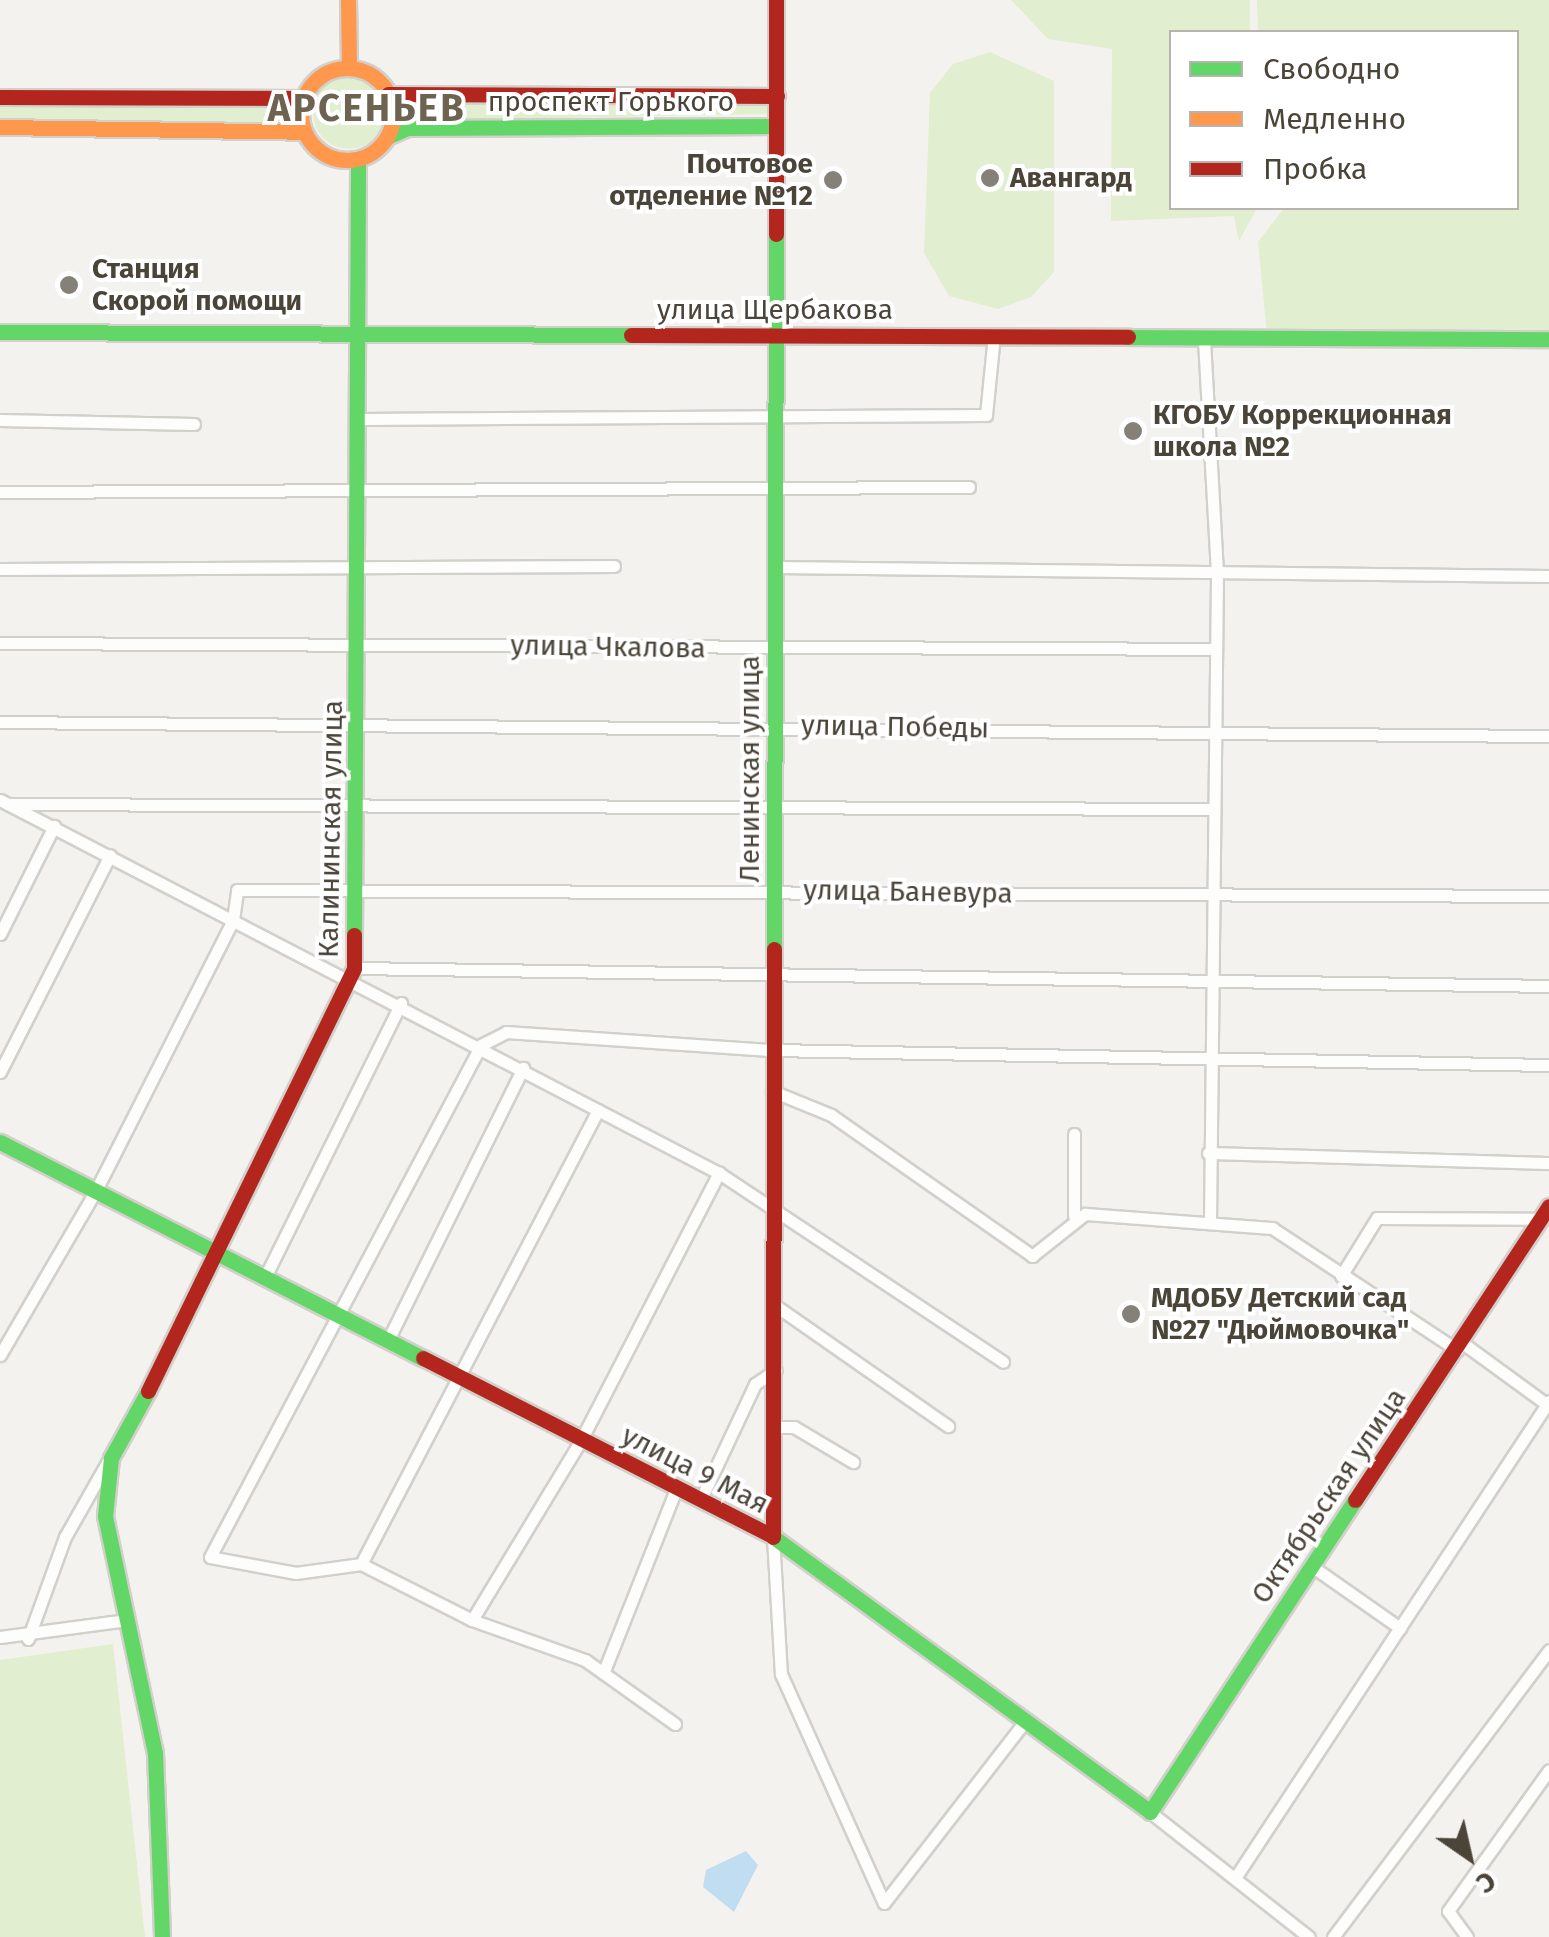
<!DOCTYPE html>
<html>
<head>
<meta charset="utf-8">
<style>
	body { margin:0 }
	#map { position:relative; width:1549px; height:1937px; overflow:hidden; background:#f4f2ee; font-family:"Fira Sans",sans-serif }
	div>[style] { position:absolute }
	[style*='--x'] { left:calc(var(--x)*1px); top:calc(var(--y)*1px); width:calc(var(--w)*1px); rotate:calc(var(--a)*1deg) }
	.green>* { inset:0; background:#e1eecf }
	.round { border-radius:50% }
	.water>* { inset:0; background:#c0ddf1 }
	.roads { filter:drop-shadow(2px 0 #d2d0cb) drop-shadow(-2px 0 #d2d0cb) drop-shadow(0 2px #d2d0cb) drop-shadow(0 -2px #d2d0cb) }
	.street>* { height:11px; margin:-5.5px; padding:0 5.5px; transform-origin:5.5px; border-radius:5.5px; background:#fdfdfc }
	.fast>* { height:15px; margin:-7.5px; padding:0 7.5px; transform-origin:7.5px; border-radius:7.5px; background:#63d668 }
	.slow>* { height:15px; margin:-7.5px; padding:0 7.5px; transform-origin:7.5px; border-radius:7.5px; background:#ff974d }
	.slow>.ring { margin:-7.5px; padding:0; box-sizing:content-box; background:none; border:15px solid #ff974d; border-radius:50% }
	.jam>* { height:15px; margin:-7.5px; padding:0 7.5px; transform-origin:7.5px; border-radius:7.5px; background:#b3261e }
	.dots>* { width:28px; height:28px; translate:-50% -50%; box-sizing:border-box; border:5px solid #fff; border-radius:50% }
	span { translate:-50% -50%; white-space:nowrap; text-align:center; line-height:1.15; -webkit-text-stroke:8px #fff; paint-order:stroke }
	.street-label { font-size:28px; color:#4b4439 }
	.poi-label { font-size:28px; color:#4b4439; font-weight:700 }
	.right { translate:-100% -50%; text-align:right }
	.left { translate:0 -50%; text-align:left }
	.district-label { font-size:38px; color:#6e6250; font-weight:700; letter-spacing:2.5px }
	.legend { position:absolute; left:1169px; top:30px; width:350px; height:180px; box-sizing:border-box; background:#fff; border:2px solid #b7b4b0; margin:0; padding:12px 18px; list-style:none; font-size:30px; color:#4b4439 }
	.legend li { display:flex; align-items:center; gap:20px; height:50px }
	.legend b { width:50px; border:2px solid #b7b4b0 }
	.north { position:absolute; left:1419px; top:1807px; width:100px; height:100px; -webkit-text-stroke:8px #fff; paint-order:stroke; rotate:146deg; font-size:28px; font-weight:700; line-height:40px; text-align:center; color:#4b4439 }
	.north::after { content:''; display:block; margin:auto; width:35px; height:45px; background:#4b4439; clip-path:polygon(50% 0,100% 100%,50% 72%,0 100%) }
</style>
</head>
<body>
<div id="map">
	<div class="green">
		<i style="clip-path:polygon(1011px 0,1250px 0,1250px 32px,1172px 32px,1172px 208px,1256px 210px,1239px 241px,1234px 216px,1111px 221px,1112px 49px,1048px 39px)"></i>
		<i style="clip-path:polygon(1257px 0,1549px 0,1549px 338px,1267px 335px,1258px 242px,1284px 208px,1516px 208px,1516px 32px,1258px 32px)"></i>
		<i style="clip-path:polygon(990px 52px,1054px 81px,1054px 272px,1031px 297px,998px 309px,949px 296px,924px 253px,930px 93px,953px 64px)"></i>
		<i class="round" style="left:313px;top:77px;width:72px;height:72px"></i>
		<i style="clip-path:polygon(410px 101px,765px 102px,770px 114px,409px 121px,402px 106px)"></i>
		<i style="clip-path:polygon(0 104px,291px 105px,291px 124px,0 119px)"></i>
		<i style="clip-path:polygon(113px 1644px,145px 1937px,0 1937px,0 1660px)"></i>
	</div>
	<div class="water">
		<i style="clip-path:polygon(746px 1851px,758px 1865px,734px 1912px,703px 1887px,706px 1870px)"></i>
	</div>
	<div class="roads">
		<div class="street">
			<i style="--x:1204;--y:340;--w:236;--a:86.8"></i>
			<i style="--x:1217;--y:576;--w:643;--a:90.62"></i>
			<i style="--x:362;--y:419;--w:624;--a:-0.37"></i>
			<i style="--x:986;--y:415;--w:80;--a:-84.3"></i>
			<i style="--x:0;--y:420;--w:194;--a:1.2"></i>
			<i style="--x:0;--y:492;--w:969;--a:-0.3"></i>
			<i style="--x:776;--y:567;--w:773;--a:0.67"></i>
			<i style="--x:0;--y:569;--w:614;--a:-0.28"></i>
			<i style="--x:0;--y:643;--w:1216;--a:0.28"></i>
			<i style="--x:0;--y:722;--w:1549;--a:0.52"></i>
			<i style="--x:0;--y:800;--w:810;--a:27.42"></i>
			<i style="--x:719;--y:1173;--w:341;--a:33.6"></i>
			<i style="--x:8;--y:804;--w:1206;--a:0.24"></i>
			<i style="--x:0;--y:934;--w:121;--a:-63.4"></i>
			<i style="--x:354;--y:968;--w:1195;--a:0.86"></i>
			<i style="--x:0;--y:1072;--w:243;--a:-63.1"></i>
			<i style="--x:772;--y:1091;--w:64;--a:22.1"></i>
			<i style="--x:831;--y:1115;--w:246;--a:35"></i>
			<i style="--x:1032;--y:1256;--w:68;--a:-38.4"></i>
			<i style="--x:1085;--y:1214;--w:188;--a:4.3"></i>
			<i style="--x:1272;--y:1228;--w:222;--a:33.4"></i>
			<i style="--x:1208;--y:1153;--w:341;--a:1.7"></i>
			<i style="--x:1074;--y:1216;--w:82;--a:-90"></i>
			<i style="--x:1341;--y:1276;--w:68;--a:-58.2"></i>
			<i style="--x:1377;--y:1218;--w:164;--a:0.3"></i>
			<i style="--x:265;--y:1277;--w:306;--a:-63.6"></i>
			<i style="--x:776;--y:1306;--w:210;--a:34.9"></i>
			<i style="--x:388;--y:1340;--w:304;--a:-63.6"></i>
			<i style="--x:1464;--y:1344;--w:105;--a:36.1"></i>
			<i style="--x:0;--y:1355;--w:189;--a:-59.8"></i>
			<i style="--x:95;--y:1192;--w:305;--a:-63.1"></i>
			<i style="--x:233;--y:920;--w:30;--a:-82"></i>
			<i style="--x:237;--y:890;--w:1312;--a:0.26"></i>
			<i style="--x:775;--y:1427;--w:19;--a:0"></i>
			<i style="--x:794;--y:1427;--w:69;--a:30.7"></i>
			<i style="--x:700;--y:1501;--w:129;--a:-64.8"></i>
			<i style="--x:755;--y:1384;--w:25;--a:-34"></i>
			<i style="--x:773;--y:1537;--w:137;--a:86.7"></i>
			<i style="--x:781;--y:1674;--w:251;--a:65.8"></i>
			<i style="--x:361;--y:1564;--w:512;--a:-62.43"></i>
			<i style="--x:1310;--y:1565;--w:110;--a:35"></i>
			<i style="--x:472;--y:1620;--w:210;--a:-58.8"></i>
			<i style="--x:581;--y:1440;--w:301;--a:-62.7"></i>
			<i style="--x:0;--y:1637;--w:128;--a:-7.6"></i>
			<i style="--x:28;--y:1639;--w:109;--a:-70.1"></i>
			<i style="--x:65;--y:1537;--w:87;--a:-60.5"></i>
			<i style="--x:604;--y:1671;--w:196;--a:-68.4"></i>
			<i style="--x:675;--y:1724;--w:110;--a:-144.6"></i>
			<i style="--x:585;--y:1660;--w:120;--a:-160.5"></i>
			<i style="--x:472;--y:1620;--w:124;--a:-153.2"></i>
			<i style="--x:361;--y:1564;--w:66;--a:172.1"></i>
			<i style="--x:296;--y:1573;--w:87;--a:-169.5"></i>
			<i style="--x:210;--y:1557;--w:579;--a:-62.11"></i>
			<i style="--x:481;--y:1045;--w:28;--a:-27"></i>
			<i style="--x:506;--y:1032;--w:268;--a:3.9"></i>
			<i style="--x:773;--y:1050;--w:776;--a:1.11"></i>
			<i style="--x:1150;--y:1812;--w:202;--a:38.2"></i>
			<i style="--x:1235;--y:1878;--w:571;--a:-56.64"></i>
			<i style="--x:884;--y:1903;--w:232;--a:-52.2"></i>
			<i style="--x:1333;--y:1937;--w:359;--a:-53"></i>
			<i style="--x:1467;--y:1937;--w:32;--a:-126"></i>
			<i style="--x:1448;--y:1911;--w:173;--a:-54.4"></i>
		</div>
		<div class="fast">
			<i style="--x:387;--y:137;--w:22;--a:-24"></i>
			<i style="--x:407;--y:128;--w:369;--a:-0.3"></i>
			<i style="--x:0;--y:332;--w:631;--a:0.27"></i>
			<i style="--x:1128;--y:337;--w:421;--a:0.3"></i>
			<i style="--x:354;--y:935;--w:775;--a:-89.7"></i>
			<i style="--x:774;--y:949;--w:715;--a:-89.84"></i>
			<i style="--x:0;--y:1142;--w:475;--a:27.1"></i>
			<i style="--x:148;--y:1391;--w:77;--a:118.9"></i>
			<i style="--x:111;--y:1458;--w:58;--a:95.9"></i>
			<i style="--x:105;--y:1516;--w:242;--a:78.1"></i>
			<i style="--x:155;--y:1753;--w:184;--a:87.8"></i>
			<i style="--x:772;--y:1536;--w:468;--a:36.1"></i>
			<i style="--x:1150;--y:1812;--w:373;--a:-56.7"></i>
		</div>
		<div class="slow">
			<i style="--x:348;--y:0;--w:67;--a:89.1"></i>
			<i class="ring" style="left:301px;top:68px;width:77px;height:77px"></i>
			<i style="--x:0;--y:127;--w:304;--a:0.9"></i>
		</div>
		<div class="jam">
			<i style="--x:388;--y:94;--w:389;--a:0.3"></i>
			<i style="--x:0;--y:97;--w:304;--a:0.2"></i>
			<i style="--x:776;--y:234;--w:234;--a:-90"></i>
			<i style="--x:631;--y:335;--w:497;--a:0.2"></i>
			<i style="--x:423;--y:1358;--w:392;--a:27"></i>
			<i style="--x:148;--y:1391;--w:470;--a:-64"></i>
			<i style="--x:354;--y:968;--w:33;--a:-90"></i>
			<i style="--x:1355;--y:1500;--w:352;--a:-56.6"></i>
			<i style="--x:773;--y:1537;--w:588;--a:-89.9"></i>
		</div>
	</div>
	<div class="dots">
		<i style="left:990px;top:178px;background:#868178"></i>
		<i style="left:833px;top:180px;background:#868178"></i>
		<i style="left:69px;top:285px;background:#868178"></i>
		<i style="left:1133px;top:431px;background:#868178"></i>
		<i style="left:1131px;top:1314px;background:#868178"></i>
	</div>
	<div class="street-label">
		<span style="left:611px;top:102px">проспект Горького</span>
		<span style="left:775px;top:310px">улица Щербакова</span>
		<span style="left:608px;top:647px;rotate:1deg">улица Чкалова</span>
		<span style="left:895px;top:727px;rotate:1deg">улица Победы</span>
		<span style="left:750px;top:769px;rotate:-90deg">Ленинская улица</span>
		<span style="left:331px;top:829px;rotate:-89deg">Калининская улица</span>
		<span style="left:908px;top:892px;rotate:1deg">улица Баневура</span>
		<span style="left:695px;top:1470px;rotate:27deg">улица 9 Мая</span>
		<span style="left:1329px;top:1496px;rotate:-56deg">Октябрьская улица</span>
	</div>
	<div class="poi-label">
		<span class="right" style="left:813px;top:180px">Почтовое<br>отделение №12</span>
		<span class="left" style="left:1010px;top:178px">Авангард</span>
		<span class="left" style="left:92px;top:285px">Станция<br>Скорой помощи</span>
		<span class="left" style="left:1153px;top:431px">КГОБУ Коррекционная<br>школа №2</span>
		<span class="left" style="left:1151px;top:1314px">МДОБУ Детский сад<br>№27 "Дюймовочка"</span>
	</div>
	<div class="district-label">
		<span style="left:367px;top:109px">АРСЕНЬЕВ</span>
	</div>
	<ul class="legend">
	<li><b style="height:12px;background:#63d668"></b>Свободно</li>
	<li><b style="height:12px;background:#ff974d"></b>Медленно</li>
	<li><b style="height:12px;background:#b3261e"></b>Пробка</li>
	</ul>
	<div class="north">С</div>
</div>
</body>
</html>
